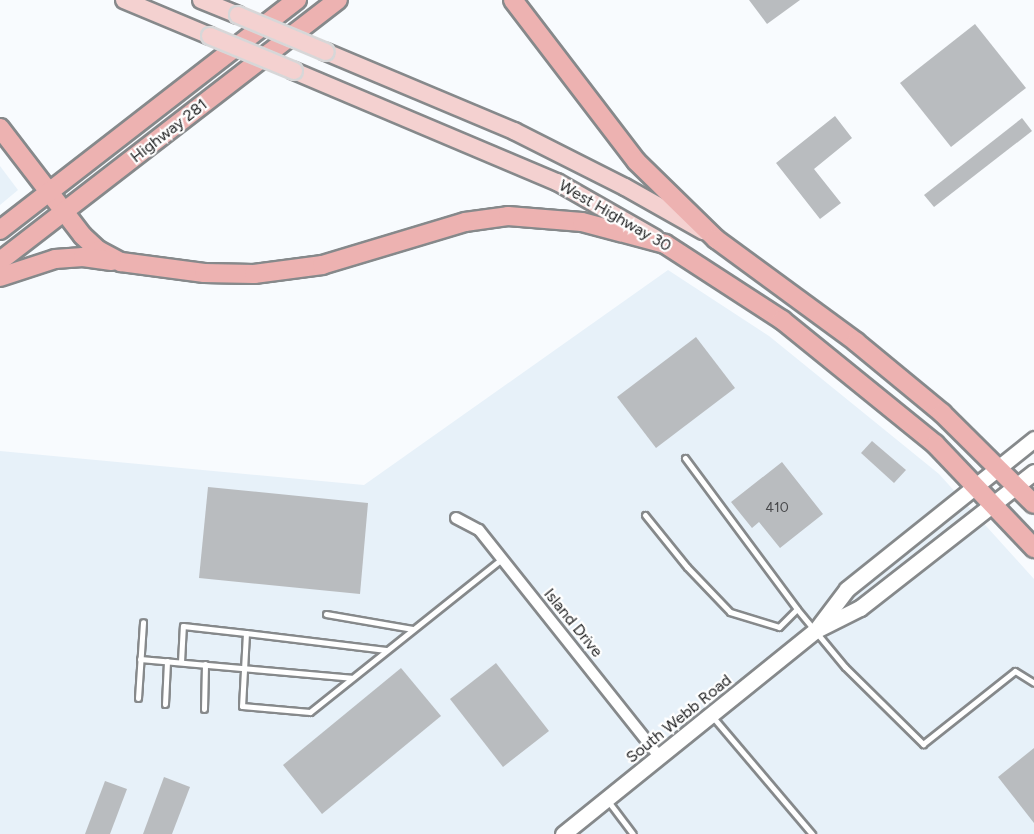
<!DOCTYPE html>
<html>
<head>
<meta charset="utf-8">
<style>
	body { margin:0 }
	#map { position:relative; width:1034px; height:834px; overflow:hidden; background:#f8fbfe; font-family:Figtree,sans-serif }
	div>[style] { position:absolute }
	[style*='--x'] { left:calc(var(--x)*1px); top:calc(var(--y)*1px); width:calc(var(--w)*1px); rotate:calc(var(--a)*1deg) }
	.built>* { inset:0; background:#e7f1f9 }
	.building>* { inset:0; background:#b9bcbf }
	.roads { filter:drop-shadow(2px 0 #86898b) drop-shadow(-2px 0 #86898b) drop-shadow(0 2px #86898b) drop-shadow(0 -2px #86898b) }
	.lane>* { height:5px; margin:-2.5px; padding:0 2.5px; transform-origin:2.5px; border-radius:2.5px; background:#fff }
	.street>* { height:10px; margin:-5px; padding:0 5px; transform-origin:5px; border-radius:5px; background:#fff }
	.secondary>* { height:15px; margin:-7.5px; padding:0 7.5px; transform-origin:7.5px; border-radius:7.5px; background:#fff }
	.primary>* { height:16px; margin:-8px; padding:0 8px; transform-origin:8px; border-radius:8px; background:#f4d1d0 }
	.highway>* { height:18px; margin:-9px; padding:0 9px; transform-origin:9px; border-radius:9px; background:#edb2b1 }
	.bridges { filter:drop-shadow(2px 0 #d7d7d8) drop-shadow(-2px 0 #d7d7d8) drop-shadow(0 2px #d7d7d8) drop-shadow(0 -2px #d7d7d8) }
	.primary-bridge>* { height:16px; margin:-8px; padding:0 8px; transform-origin:8px; border-radius:8px; background:#f4d1d0 }
	span { translate:-50% -50%; white-space:nowrap; text-align:center; line-height:1.15; -webkit-text-stroke:4.5px #fff; paint-order:stroke }
	.number-label { font-size:14px; color:#48494b }
	.number-label span { -webkit-text-stroke-width:0 }
	.street-label { font-size:16px; color:#222324 }
</style>
</head>
<body>
<div id="map">
	<div class="built">
		<i style="clip-path:polygon(0 166px,18px 190px,0 205px)"></i>
		<i style="clip-path:polygon(668px 270px,769px 336px,939px 474px,1034px 579px,1034px 834px,0 834px,0 451px,364px 485px)"></i>
	</div>
	<div class="building">
		<i style="clip-path:polygon(749px 0,800px 0,767px 24px)"></i>
		<i style="clip-path:polygon(975px 24px,1026px 88px,951px 147px,900px 83px)"></i>
		<i style="clip-path:polygon(835px 116px,852px 138px,814px 169px,841px 203px,820px 219px,776px 163px)"></i>
		<i style="clip-path:polygon(1022px 118px,1032px 131px,934px 207px,924px 195px)"></i>
		<i style="clip-path:polygon(696px 337px,735px 388px,656px 448px,617px 397px)"></i>
		<i style="clip-path:polygon(872px 441px,906px 470px,894px 483px,861px 453px)"></i>
		<i style="clip-path:polygon(782px 462px,823px 514px,780px 548px,759px 522px,752px 528px,731px 502px)"></i>
		<i style="clip-path:polygon(208px 487px,368px 503px,360px 594px,199px 578px)"></i>
		<i style="clip-path:polygon(496px 663px,549px 731px,503px 767px,450px 699px)"></i>
		<i style="clip-path:polygon(401px 668px,441px 716px,322px 814px,283px 765px)"></i>
		<i style="clip-path:polygon(1034px 748px,1034px 823px,998px 777px)"></i>
		<i style="clip-path:polygon(164px 777px,190px 787px,172px 834px,143px 834px)"></i>
		<i style="clip-path:polygon(105px 781px,127px 789px,110px 834px,85px 834px)"></i>
	</div>
	<div class="roads">
		<div class="lane">
			<i style="--x:685;--y:458;--w:188;--a:53.4"></i>
			<i style="--x:797;--y:609;--w:75;--a:50.4"></i>
			<i style="--x:845;--y:667;--w:110;--a:44.6"></i>
			<i style="--x:923;--y:744;--w:117;--a:-38.4"></i>
			<i style="--x:1015;--y:671;--w:22;--a:32"></i>
			<i style="--x:645;--y:515;--w:67;--a:51.1"></i>
			<i style="--x:687;--y:567;--w:62;--a:46.3"></i>
			<i style="--x:730;--y:612;--w:51;--a:17"></i>
			<i style="--x:779;--y:627;--w:25;--a:-45"></i>
			<i style="--x:326;--y:614;--w:88;--a:9.8"></i>
			<i style="--x:386;--y:650;--w:141;--a:-173.1"></i>
			<i style="--x:246;--y:633;--w:73;--a:93.1"></i>
			<i style="--x:242;--y:706;--w:68;--a:5"></i>
			<i style="--x:310;--y:712;--w:246;--a:-38.6"></i>
			<i style="--x:140;--y:659;--w:212;--a:5.1"></i>
			<i style="--x:181;--y:662;--w:36;--a:-87"></i>
			<i style="--x:183;--y:626;--w:63;--a:6.3"></i>
			<i style="--x:138;--y:698;--w:76;--a:-86.2"></i>
			<i style="--x:165;--y:704;--w:43;--a:-87.3"></i>
			<i style="--x:204;--y:709;--w:45;--a:-88.7"></i>
			<i style="--x:712;--y:716;--w:155;--a:49.7"></i>
			<i style="--x:608;--y:801;--w:41;--a:52.9"></i>
		</div>
		<div class="street">
			<i style="--x:456;--y:518;--w:26;--a:28"></i>
			<i style="--x:479;--y:530;--w:289;--a:51.5"></i>
		</div>
		<div class="secondary">
			<i style="--x:816;--y:630;--w:51;--a:-52.9"></i>
			<i style="--x:847;--y:589;--w:240;--a:-38.7"></i>
			<i style="--x:563;--y:834;--w:325;--a:-38.9"></i>
			<i style="--x:816;--y:630;--w:49;--a:-26.6"></i>
			<i style="--x:860;--y:608;--w:221;--a:-38"></i>
		</div>
		<div class="primary">
			<i style="--x:124;--y:0;--w:93;--a:22.7"></i>
			<i style="--x:201;--y:0;--w:40;--a:22"></i>
			<i style="--x:326;--y:52;--w:204;--a:22.8"></i>
			<i style="--x:514;--y:131;--w:124;--a:26.8"></i>
			<i style="--x:625;--y:187;--w:90;--a:29.4"></i>
			<i style="--x:294;--y:71;--w:285;--a:22.9"></i>
			<i style="--x:557;--y:182;--w:113;--a:29.7"></i>
		</div>
		<div class="highway">
			<i style="--x:513;--y:0;--w:203;--a:52.6"></i>
			<i style="--x:636;--y:161;--w:112;--a:44.3"></i>
			<i style="--x:716;--y:239;--w:174;--a:36.3"></i>
			<i style="--x:856;--y:342;--w:112;--a:39.5"></i>
			<i style="--x:942;--y:413;--w:129;--a:44.7"></i>
			<i style="--x:0;--y:128;--w:136;--a:52.5"></i>
			<i style="--x:83;--y:236;--w:21;--a:43"></i>
			<i style="--x:98;--y:250;--w:26;--a:28"></i>
			<i style="--x:121;--y:262;--w:84;--a:7.5"></i>
			<i style="--x:204;--y:273;--w:50;--a:1.1"></i>
			<i style="--x:254;--y:274;--w:69;--a:-7.5"></i>
			<i style="--x:322;--y:265;--w:149;--a:-16.7"></i>
			<i style="--x:465;--y:222;--w:43;--a:-7.9"></i>
			<i style="--x:508;--y:216;--w:74;--a:4.6"></i>
			<i style="--x:582;--y:222;--w:86;--a:14.8"></i>
			<i style="--x:665;--y:244;--w:140;--a:33"></i>
			<i style="--x:782;--y:320;--w:197;--a:39"></i>
			<i style="--x:935;--y:444;--w:144;--a:46.4"></i>
			<i style="--x:0;--y:230;--w:376;--a:-37.8"></i>
			<i style="--x:0;--y:261;--w:427;--a:-37.7"></i>
			<i style="--x:0;--y:277;--w:58;--a:-18.1"></i>
			<i style="--x:55;--y:259;--w:28;--a:-4"></i>
			<i style="--x:83;--y:257;--w:29;--a:8"></i>
		</div>
	</div>
	<div class="bridges">
		<div class="primary-bridge">
			<i style="--x:238;--y:15;--w:95;--a:22.8"></i>
			<i style="--x:210;--y:36;--w:91;--a:22.6"></i>
		</div>
	</div>
	<div class="number-label">
		<span style="left:777px;top:508px">410</span>
	</div>
	<div class="street-label">
		<span style="left:169px;top:131px;rotate:-38deg">Highway 281</span>
		<span style="left:615px;top:216px;rotate:30deg">West Highway 30</span>
		<span style="left:573px;top:623px;rotate:51deg">Island Drive</span>
		<span style="left:679px;top:719px;rotate:-39deg">South Webb Road</span>
	</div>
</div>
</body>
</html>
